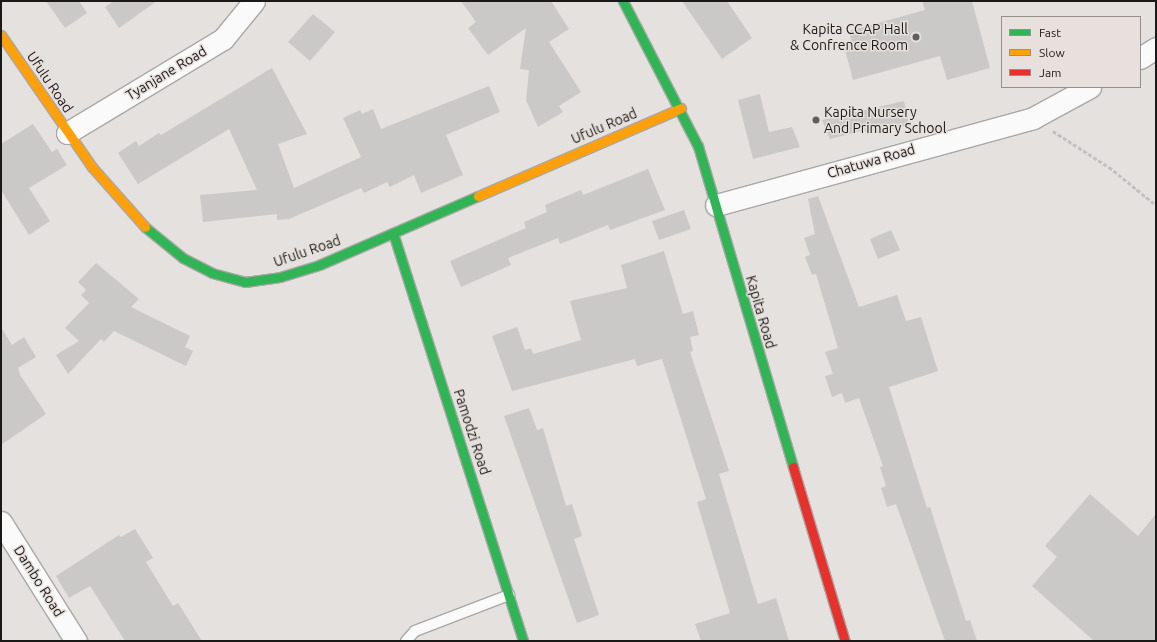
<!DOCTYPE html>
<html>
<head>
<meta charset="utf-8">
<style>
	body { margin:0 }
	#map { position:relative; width:1157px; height:642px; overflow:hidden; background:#e4e1df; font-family:Ubuntu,sans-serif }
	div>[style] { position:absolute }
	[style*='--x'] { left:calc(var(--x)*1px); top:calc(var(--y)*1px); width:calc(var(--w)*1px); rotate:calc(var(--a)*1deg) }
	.building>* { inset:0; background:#cbc9c7 }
	.path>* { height:2.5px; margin-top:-1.25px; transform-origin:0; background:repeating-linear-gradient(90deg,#c2c0c0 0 4px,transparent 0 6px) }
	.roads { filter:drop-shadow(1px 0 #aaa8a6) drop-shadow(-1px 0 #aaa8a6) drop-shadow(0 1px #aaa8a6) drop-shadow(0 -1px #aaa8a6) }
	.lane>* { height:10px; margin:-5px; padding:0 5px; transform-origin:5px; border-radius:5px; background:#fbfafa }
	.street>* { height:21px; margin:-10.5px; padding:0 10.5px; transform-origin:10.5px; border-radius:10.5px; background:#fbfafa }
	.fast>* { height:9px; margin:-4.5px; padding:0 4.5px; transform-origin:4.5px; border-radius:4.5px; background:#30b455 }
	.slow>* { height:9px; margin:-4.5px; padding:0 4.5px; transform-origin:4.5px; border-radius:4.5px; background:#ff9f0a }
	.jam>* { height:9px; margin:-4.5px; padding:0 4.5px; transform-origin:4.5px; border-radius:4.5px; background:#e5322d }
	.dots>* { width:11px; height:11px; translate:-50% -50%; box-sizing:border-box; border:2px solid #e7e0dc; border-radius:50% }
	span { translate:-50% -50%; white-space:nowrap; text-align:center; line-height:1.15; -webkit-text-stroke:3px #e7e0dc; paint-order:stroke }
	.poi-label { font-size:14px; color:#1b1918 }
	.right { translate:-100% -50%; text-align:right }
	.left { translate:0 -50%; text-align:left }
	.street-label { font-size:14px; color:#1b1918 }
	.frame { position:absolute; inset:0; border:2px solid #1b1918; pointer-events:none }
	.legend { position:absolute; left:1001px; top:16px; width:140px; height:72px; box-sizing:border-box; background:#e7e0dc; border:1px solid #95908e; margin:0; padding:5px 7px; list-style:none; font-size:12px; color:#1b1918 }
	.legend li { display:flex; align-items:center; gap:8px; height:20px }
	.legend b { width:20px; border:1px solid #95908e }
</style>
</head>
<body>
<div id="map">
	<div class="building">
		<i style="clip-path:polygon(46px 1px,79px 1px,87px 13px,65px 28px)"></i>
		<i style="clip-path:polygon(114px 1px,157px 1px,119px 28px,105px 7px)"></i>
		<i style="clip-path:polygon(461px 1px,551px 1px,569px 29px,549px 42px,581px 92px,559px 106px,563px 112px,538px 127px,526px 100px,529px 70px,520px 69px,526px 28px,488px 55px,468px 28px,476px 22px)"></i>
		<i style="clip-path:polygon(682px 1px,727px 1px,752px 38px,722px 59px)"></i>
		<i style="clip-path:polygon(922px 1px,972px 1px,990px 68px,947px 80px,940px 56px,853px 80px,844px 46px,852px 44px,849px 31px,925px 10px)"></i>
		<i style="clip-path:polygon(313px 14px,335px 32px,310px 61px,288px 42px)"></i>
		<i style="clip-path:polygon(272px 68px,307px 134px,278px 144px,294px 188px,361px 157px,343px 118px,360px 110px,362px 114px,373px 109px,381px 129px,489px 86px,500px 112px,446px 135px,463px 175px,421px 193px,414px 175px,390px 187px,387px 182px,364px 193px,361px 188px,289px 219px,277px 220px,277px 214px,203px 222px,200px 195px,257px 190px,229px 129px,138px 184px,118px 153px,136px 141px,139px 146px,159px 133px,161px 135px)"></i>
		<i style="clip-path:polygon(760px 94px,769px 132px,792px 127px,800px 147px,753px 159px,738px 100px)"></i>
		<i style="clip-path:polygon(904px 101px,909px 125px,867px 135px,865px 130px,830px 139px,822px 120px)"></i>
		<i style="clip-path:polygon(33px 124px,52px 152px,57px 149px,67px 165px,29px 188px,50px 221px,29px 235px,1px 190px,1px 144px)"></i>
		<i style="clip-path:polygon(648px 169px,665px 210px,610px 230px,608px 225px,560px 244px,558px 238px,508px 258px,511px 265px,461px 287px,450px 261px,526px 228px,524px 222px,547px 212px,545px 205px,581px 190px,583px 195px)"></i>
		<i style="clip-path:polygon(818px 196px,859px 307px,897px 295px,906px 321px,921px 317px,938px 371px,889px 387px,927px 508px,930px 507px,966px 621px,970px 620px,977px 641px,945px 641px,896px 504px,887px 507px,881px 488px,886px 486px,880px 467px,883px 466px,859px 398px,845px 403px,842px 393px,832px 397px,825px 376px,833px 374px,825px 352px,838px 348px,816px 274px,812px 275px,805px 257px,810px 255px,804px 238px,815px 234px,808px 199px)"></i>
		<i style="clip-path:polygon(684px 210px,691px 229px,659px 240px,652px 221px)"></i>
		<i style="clip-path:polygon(891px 230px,900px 250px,878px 259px,870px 239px)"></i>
		<i style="clip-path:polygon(664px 251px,683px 314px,693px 311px,699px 335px,690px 337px,693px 351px,690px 352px,729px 471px,719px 474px,758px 604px,776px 598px,789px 641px,701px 641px,695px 624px,730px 613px,697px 502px,706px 499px,662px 359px,637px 366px,635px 359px,512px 391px,492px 336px,517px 327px,525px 350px,531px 348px,533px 354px,581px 340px,570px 301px,627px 288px,621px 265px)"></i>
		<i style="clip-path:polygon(96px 263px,139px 299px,131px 307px,190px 336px,185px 347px,193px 351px,186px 366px,114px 331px,104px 342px,101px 339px,68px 374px,56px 355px,79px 341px,65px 328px,89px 303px,81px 295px,86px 290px,78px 282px)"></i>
		<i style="clip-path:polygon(1px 327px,12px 345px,24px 337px,36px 357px,18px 368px,20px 375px,46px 414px,1px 445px)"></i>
		<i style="clip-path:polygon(529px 408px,537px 430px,543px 428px,566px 506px,572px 504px,582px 536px,574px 539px,599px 615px,577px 623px,504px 416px)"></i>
		<i style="clip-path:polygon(1090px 494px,1138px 536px,1156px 514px,1156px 641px,1094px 641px,1032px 586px,1057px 557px,1045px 546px)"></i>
		<i style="clip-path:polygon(135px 529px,153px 558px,146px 562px,173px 606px,178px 603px,202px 641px,125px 641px,90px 586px,69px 598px,56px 576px,119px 535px,121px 537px)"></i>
	</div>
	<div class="path">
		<i style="--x:1053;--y:131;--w:67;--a:32.7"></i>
		<i style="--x:1109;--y:167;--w:60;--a:39"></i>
	</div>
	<div class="roads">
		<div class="lane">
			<i style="--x:406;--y:641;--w:13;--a:-48"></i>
			<i style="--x:415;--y:631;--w:101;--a:-21"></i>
		</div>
		<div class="street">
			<i style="--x:1140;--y:58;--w:19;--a:-32"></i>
			<i style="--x:67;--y:133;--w:182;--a:-31.1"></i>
			<i style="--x:223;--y:39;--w:49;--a:-50.8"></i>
			<i style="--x:716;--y:205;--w:329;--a:-15.3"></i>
			<i style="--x:1033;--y:118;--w:65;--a:-28.5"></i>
			<i style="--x:1;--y:522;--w:141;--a:57.8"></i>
		</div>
		<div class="fast">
			<i style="--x:623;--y:1;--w:163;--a:62.7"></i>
			<i style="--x:698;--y:146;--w:335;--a:73.5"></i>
			<i style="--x:145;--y:227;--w:49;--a:39.2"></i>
			<i style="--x:183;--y:258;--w:33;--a:27"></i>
			<i style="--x:212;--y:273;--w:34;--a:15"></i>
			<i style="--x:245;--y:282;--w:35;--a:-8"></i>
			<i style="--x:280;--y:277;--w:41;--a:-17.1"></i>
			<i style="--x:319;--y:265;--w:173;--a:-23.5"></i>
			<i style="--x:393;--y:233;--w:428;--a:72.3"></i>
		</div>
		<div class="slow">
			<i style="--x:1;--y:35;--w:160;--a:55.4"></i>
			<i style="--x:92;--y:167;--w:80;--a:48.5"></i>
			<i style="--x:478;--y:196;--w:221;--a:-23.4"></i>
		</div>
		<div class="jam">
			<i style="--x:793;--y:467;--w:182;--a:73.4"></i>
		</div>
	</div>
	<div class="dots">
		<i style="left:916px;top:37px;background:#615f5e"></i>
		<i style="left:816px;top:120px;background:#615f5e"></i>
	</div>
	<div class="poi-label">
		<span class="right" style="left:908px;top:37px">Kapita CCAP Hall<br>&amp; Confrence Room</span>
		<span class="left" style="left:824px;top:120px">Kapita Nursery<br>And Primary School</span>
	</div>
	<div class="street-label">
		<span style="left:166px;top:73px;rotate:-31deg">Tyanjane Road</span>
		<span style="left:50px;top:82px;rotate:56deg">Ufulu Road</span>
		<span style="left:604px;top:126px;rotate:-23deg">Ufulu Road</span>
		<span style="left:871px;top:161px;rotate:-16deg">Chatuwa Road</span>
		<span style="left:307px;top:251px;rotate:-19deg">Ufulu Road</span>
		<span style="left:761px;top:312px;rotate:74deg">Kapita Road</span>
		<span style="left:472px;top:432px;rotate:72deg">Pamodzi Road</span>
		<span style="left:39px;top:581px;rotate:58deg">Dambo Road</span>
	</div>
	<div class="frame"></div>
	<ul class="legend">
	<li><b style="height:5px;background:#30b455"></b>Fast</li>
	<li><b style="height:5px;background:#ff9f0a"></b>Slow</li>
	<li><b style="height:5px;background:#e5322d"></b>Jam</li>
	</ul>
</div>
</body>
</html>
